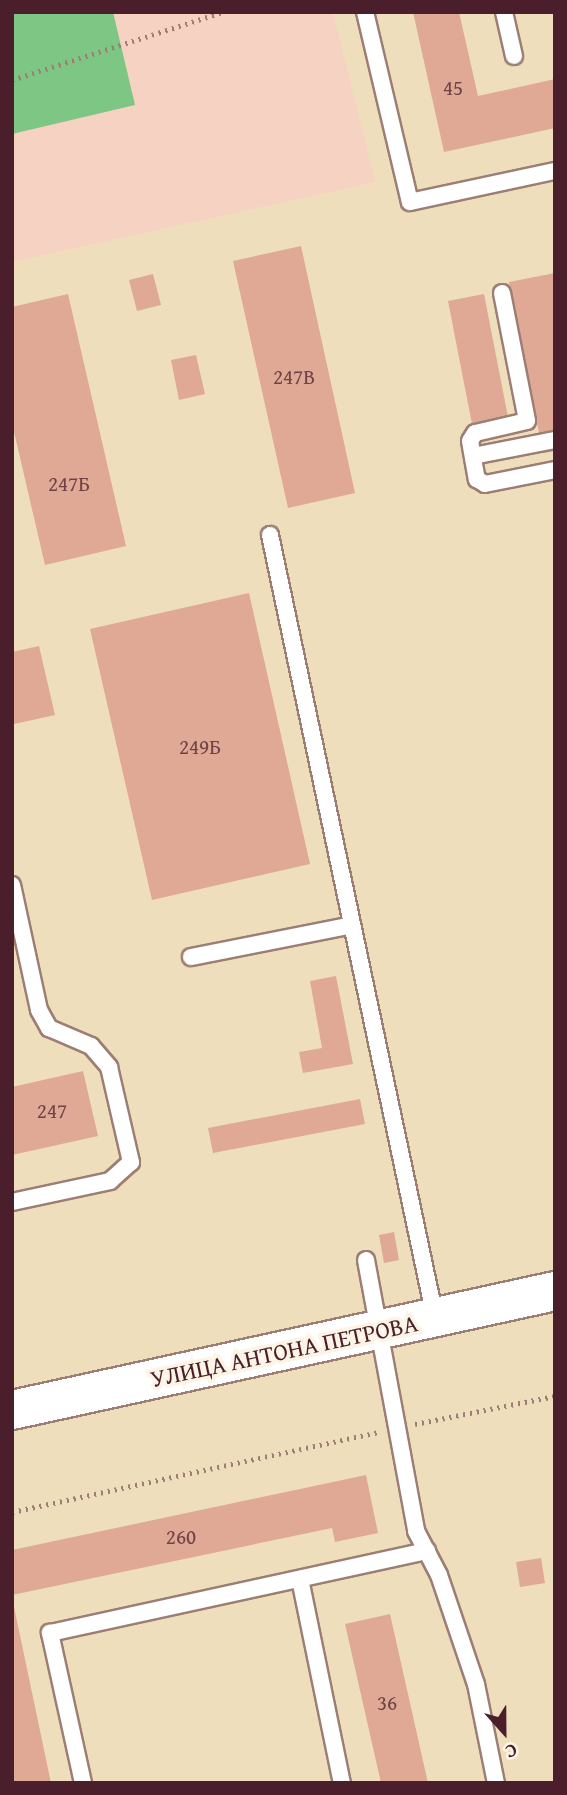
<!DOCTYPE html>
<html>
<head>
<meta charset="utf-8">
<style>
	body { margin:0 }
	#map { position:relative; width:567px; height:1795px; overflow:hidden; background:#efdebc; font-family:"Gentium Book Plus",serif }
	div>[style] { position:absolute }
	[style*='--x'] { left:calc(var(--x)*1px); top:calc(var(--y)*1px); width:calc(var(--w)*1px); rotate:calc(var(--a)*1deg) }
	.built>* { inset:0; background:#f6d2c3 }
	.green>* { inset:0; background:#7dc683 }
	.building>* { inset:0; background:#dfa996 }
	.path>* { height:4.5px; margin-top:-2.25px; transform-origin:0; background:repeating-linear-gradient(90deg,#9c7e74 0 2px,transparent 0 7px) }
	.roads { filter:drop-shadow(2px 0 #9c7e74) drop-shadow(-2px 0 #9c7e74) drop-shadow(0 2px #9c7e74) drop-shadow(0 -2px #9c7e74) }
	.service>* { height:16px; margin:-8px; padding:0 8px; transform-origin:8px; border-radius:8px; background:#fff }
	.tertiary>* { height:38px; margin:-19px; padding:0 19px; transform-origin:19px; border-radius:19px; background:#fff }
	span { translate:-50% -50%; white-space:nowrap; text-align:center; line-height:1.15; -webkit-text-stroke:7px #fcf5e5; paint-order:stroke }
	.number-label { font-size:21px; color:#6f4246 }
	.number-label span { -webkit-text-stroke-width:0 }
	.street-label { font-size:24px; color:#4a1f2b }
	.frame { position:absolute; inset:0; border:14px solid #4a1f2b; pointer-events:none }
	.north { position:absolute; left:469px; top:1697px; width:70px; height:70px; -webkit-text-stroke:5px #fcf5e5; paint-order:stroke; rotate:159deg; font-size:19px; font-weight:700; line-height:28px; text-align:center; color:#4a1f2b }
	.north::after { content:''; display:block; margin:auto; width:24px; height:32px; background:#4a1f2b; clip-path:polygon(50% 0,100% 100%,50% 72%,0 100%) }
</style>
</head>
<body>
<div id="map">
	<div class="built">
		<i style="clip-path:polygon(12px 12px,333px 12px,375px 182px,12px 262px)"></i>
	</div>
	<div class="green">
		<i style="clip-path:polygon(12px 12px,113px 12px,135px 105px,12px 134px)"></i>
	</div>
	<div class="building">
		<i style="clip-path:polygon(413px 12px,459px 12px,478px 96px,555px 79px,555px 128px,444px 152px)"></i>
		<i style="clip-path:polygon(301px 246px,355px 493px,288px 508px,233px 261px)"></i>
		<i style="clip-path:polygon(555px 273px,555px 451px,543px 453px,509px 282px)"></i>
		<i style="clip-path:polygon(153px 274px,161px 305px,137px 311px,129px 280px)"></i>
		<i style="clip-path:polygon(68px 294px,126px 546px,45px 565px,12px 423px,12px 307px)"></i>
		<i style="clip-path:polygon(484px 294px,508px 417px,472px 424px,448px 301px)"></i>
		<i style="clip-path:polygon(196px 355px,205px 394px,179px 400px,171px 360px)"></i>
		<i style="clip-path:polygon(249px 593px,310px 864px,152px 900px,90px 629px)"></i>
		<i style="clip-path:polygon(39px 646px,55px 715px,14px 724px,12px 652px)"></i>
		<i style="clip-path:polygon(336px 976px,353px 1064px,303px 1073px,299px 1052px,322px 1048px,310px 981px)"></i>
		<i style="clip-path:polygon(83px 1071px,98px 1136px,12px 1155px,12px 1087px)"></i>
		<i style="clip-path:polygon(360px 1099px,365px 1124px,213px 1153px,208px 1128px)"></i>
		<i style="clip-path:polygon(394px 1232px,399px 1260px,384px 1263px,379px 1235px)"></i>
		<i style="clip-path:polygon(366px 1475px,378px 1533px,335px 1542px,332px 1528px,12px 1595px,12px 1550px)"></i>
		<i style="clip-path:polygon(541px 1558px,545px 1583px,520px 1587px,516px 1562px)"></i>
		<i style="clip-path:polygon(12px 1602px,13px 1602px,51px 1783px,12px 1783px)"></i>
		<i style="clip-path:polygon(390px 1614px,428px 1783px,381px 1783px,345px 1624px)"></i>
	</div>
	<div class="path">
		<i style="--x:12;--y:80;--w:221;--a:-17.9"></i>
		<i style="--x:415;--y:1424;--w:143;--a:-11.3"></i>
		<i style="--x:12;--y:1512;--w:376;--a:-12.3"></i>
	</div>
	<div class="roads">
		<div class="service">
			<i style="--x:365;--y:12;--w:195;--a:76.7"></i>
			<i style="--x:410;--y:202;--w:148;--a:-12.1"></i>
			<i style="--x:504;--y:12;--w:45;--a:77.2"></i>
			<i style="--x:502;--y:293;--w:130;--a:78.9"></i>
			<i style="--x:527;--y:421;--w:53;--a:167"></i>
			<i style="--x:475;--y:433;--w:9;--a:122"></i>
			<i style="--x:470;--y:441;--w:39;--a:80"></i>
			<i style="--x:477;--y:479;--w:9;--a:32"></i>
			<i style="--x:485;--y:484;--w:71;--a:-11.3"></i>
			<i style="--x:473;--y:456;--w:84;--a:-11"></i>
			<i style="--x:270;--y:535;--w:799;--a:78.09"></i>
			<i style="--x:12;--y:885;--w:128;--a:77.8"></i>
			<i style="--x:39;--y:1010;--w:21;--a:61"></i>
			<i style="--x:49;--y:1028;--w:46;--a:23.2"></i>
			<i style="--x:91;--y:1046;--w:28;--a:49"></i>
			<i style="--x:109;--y:1067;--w:98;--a:77"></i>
			<i style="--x:131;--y:1162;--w:28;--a:138"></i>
			<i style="--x:110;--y:1181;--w:100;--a:167.9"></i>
			<i style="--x:191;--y:957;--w:164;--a:-11.2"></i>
			<i style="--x:366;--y:1260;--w:276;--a:79.5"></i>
			<i style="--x:416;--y:1531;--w:50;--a:62.4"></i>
			<i style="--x:439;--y:1575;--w:115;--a:71.3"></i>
			<i style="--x:476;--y:1684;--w:101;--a:78.6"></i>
			<i style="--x:300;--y:1579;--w:208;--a:78.4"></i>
			<i style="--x:83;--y:1783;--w:154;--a:-102.4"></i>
			<i style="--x:50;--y:1633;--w:386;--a:-12.3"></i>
		</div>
		<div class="tertiary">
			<i style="--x:12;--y:1410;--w:556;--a:-12.36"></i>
		</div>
	</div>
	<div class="number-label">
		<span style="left:453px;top:88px">45</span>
		<span style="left:294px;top:377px">247В</span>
		<span style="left:69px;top:484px">247Б</span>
		<span style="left:200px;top:747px">249Б</span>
		<span style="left:52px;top:1111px">247</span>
		<span style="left:181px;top:1537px">260</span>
		<span style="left:387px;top:1703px">36</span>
	</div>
	<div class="street-label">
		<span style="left:284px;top:1351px;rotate:-12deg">УЛИЦА АНТОНА ПЕТРОВА</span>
	</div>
	<div class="frame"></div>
	<div class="north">С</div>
</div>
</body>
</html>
